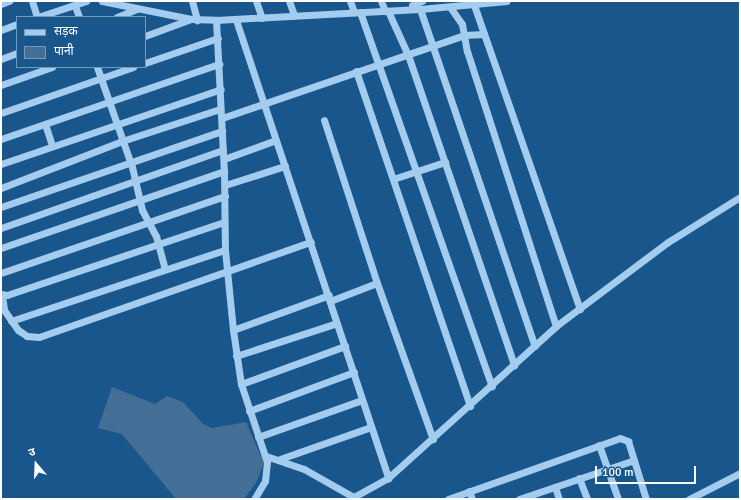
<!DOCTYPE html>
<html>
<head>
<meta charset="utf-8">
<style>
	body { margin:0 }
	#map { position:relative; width:741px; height:500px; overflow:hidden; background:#18568c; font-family:Signika,"Noto Sans Devanagari",sans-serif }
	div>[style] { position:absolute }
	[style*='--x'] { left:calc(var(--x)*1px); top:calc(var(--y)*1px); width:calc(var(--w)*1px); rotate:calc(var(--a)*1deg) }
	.water>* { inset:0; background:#436f96 }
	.minor>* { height:7px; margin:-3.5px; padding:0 3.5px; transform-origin:3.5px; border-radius:3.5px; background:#a3ccee }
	span { translate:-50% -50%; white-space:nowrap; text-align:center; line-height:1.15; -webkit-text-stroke:3px #18568c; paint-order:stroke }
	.frame { position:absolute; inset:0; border:2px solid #fff; pointer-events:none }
	.legend { position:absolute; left:16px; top:16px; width:130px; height:52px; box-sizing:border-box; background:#18568c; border:1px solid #749aba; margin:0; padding:5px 7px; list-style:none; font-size:12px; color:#fff }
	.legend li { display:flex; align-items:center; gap:8px; height:20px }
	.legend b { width:20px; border:1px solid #749aba }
	.north { position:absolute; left:16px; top:444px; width:40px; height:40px; -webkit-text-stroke:3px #18568c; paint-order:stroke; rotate:341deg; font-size:11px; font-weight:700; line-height:16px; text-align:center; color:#fff }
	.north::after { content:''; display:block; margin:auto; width:14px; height:18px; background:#fff; clip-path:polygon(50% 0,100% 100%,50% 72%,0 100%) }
	.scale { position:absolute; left:595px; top:466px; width:101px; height:18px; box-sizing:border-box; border:2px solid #fff; border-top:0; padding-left:5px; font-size:12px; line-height:14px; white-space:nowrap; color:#fff; -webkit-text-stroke:3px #18568c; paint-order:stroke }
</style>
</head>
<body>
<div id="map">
	<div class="water">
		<i style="clip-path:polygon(112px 387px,155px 404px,167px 396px,183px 402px,203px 424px,212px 428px,246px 422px,264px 463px,256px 483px,244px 499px,176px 499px,122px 434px,98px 428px)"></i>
	</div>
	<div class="minor">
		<i style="--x:32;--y:1;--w:17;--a:73"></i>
		<i style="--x:102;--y:1;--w:91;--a:11.4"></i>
		<i style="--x:191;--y:19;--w:25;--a:2"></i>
		<i style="--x:216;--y:20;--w:204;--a:-3.1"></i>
		<i style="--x:420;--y:9;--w:87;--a:-5.3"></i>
		<i style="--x:192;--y:1;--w:20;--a:75"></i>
		<i style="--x:256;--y:1;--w:18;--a:71"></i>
		<i style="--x:289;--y:1;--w:15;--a:70"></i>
		<i style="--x:350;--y:1;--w:12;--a:70"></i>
		<i style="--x:381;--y:1;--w:11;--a:68"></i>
		<i style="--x:1;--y:4;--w:9;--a:-21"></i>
		<i style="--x:412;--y:5;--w:11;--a:-22"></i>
		<i style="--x:474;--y:5;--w:322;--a:70.8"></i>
		<i style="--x:75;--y:6;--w:12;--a:70"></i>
		<i style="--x:450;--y:7;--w:21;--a:55"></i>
		<i style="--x:462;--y:24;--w:27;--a:80"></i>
		<i style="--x:467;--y:51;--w:289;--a:72.1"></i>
		<i style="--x:420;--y:9;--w:356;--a:71.2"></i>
		<i style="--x:388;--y:11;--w:48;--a:65.6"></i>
		<i style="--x:408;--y:55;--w:328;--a:71.1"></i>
		<i style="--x:360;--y:12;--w:397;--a:70.6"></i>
		<i style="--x:38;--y:17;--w:51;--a:-18.4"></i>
		<i style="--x:117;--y:17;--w:22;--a:-22"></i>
		<i style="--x:216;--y:20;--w:151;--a:87"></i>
		<i style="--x:224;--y:171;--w:79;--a:89.3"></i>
		<i style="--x:225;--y:250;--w:80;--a:84.3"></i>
		<i style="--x:233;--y:330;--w:55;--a:81.6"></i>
		<i style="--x:241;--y:384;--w:82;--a:71.6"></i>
		<i style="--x:267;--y:462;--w:19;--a:96"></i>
		<i style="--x:265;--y:481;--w:21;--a:121"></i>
		<i style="--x:236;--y:20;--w:483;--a:71.6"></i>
		<i style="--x:1;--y:30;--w:17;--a:-21"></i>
		<i style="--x:145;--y:36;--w:49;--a:-20.3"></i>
		<i style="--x:1;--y:59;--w:17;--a:-21"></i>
		<i style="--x:145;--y:63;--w:77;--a:-18.9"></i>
		<i style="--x:97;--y:67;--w:106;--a:70.7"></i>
		<i style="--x:132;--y:167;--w:44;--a:76.9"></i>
		<i style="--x:142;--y:210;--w:30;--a:62"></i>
		<i style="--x:156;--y:236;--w:34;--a:75"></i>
		<i style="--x:356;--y:71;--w:354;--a:71.2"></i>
		<i style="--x:1;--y:85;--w:54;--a:-19.4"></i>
		<i style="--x:1;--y:113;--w:140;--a:-19.2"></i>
		<i style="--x:222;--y:118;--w:256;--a:-18.9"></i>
		<i style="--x:464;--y:35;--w:20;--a:-3"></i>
		<i style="--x:324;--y:120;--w:171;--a:72"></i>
		<i style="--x:377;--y:283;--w:166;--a:70.3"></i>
		<i style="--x:45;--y:124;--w:23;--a:72"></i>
		<i style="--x:1;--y:139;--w:231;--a:-19"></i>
		<i style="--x:224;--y:159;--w:55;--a:-20.1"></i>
		<i style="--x:1;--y:164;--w:232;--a:-18.8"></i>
		<i style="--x:393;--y:179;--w:55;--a:-18.1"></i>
		<i style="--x:225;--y:185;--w:63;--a:-17.6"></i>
		<i style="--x:1;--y:188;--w:130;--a:-21.2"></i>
		<i style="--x:122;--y:141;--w:103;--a:-18.1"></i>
		<i style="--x:1;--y:207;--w:234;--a:-19"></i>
		<i style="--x:1;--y:228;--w:235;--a:-19.4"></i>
		<i style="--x:1;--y:248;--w:236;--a:-19"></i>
		<i style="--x:1;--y:273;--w:237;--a:-19"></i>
		<i style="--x:1;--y:294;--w:6;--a:9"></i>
		<i style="--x:7;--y:295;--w:229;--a:-18.6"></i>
		<i style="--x:2;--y:295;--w:15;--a:82"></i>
		<i style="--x:4;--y:310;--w:24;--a:55"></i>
		<i style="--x:18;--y:330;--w:11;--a:34"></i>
		<i style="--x:27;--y:336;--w:12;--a:5"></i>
		<i style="--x:39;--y:337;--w:288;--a:-19.3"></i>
		<i style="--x:330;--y:301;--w:50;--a:-21"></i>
		<i style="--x:11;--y:321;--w:225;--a:-18.4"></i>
		<i style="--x:233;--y:330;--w:102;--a:-20"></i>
		<i style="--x:236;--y:356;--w:106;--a:-18.1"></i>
		<i style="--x:241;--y:384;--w:111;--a:-20.1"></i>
		<i style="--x:249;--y:411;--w:112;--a:-20.4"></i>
		<i style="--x:258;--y:437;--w:110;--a:-19.6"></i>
		<i style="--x:599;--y:445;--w:57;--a:70.6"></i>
		<i style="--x:266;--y:456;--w:40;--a:18.9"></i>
		<i style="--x:304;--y:469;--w:61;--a:29.5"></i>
		<i style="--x:280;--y:459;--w:96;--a:-19.4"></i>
		<i style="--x:579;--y:478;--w:22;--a:69"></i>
		<i style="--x:555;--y:487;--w:13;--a:72"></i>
		<i style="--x:469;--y:491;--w:9;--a:69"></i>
		<i style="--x:350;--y:499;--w:43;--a:-28.9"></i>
		<i style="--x:388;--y:478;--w:227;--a:-42.1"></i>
		<i style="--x:556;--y:326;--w:140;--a:-36.9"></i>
		<i style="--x:668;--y:242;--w:85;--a:-32"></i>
		<i style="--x:448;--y:499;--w:182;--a:-19.5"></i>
		<i style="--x:620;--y:438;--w:9;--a:21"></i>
		<i style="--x:628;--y:441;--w:61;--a:72.8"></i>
		<i style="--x:519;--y:499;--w:121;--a:-18.7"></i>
		<i style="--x:689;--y:499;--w:57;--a:-27"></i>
	</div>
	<div class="frame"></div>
	<ul class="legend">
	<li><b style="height:5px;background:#a3ccee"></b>सड़क</li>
	<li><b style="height:11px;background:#436f96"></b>पानी</li>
	</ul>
	<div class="north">उ</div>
	<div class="scale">100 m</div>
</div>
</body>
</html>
